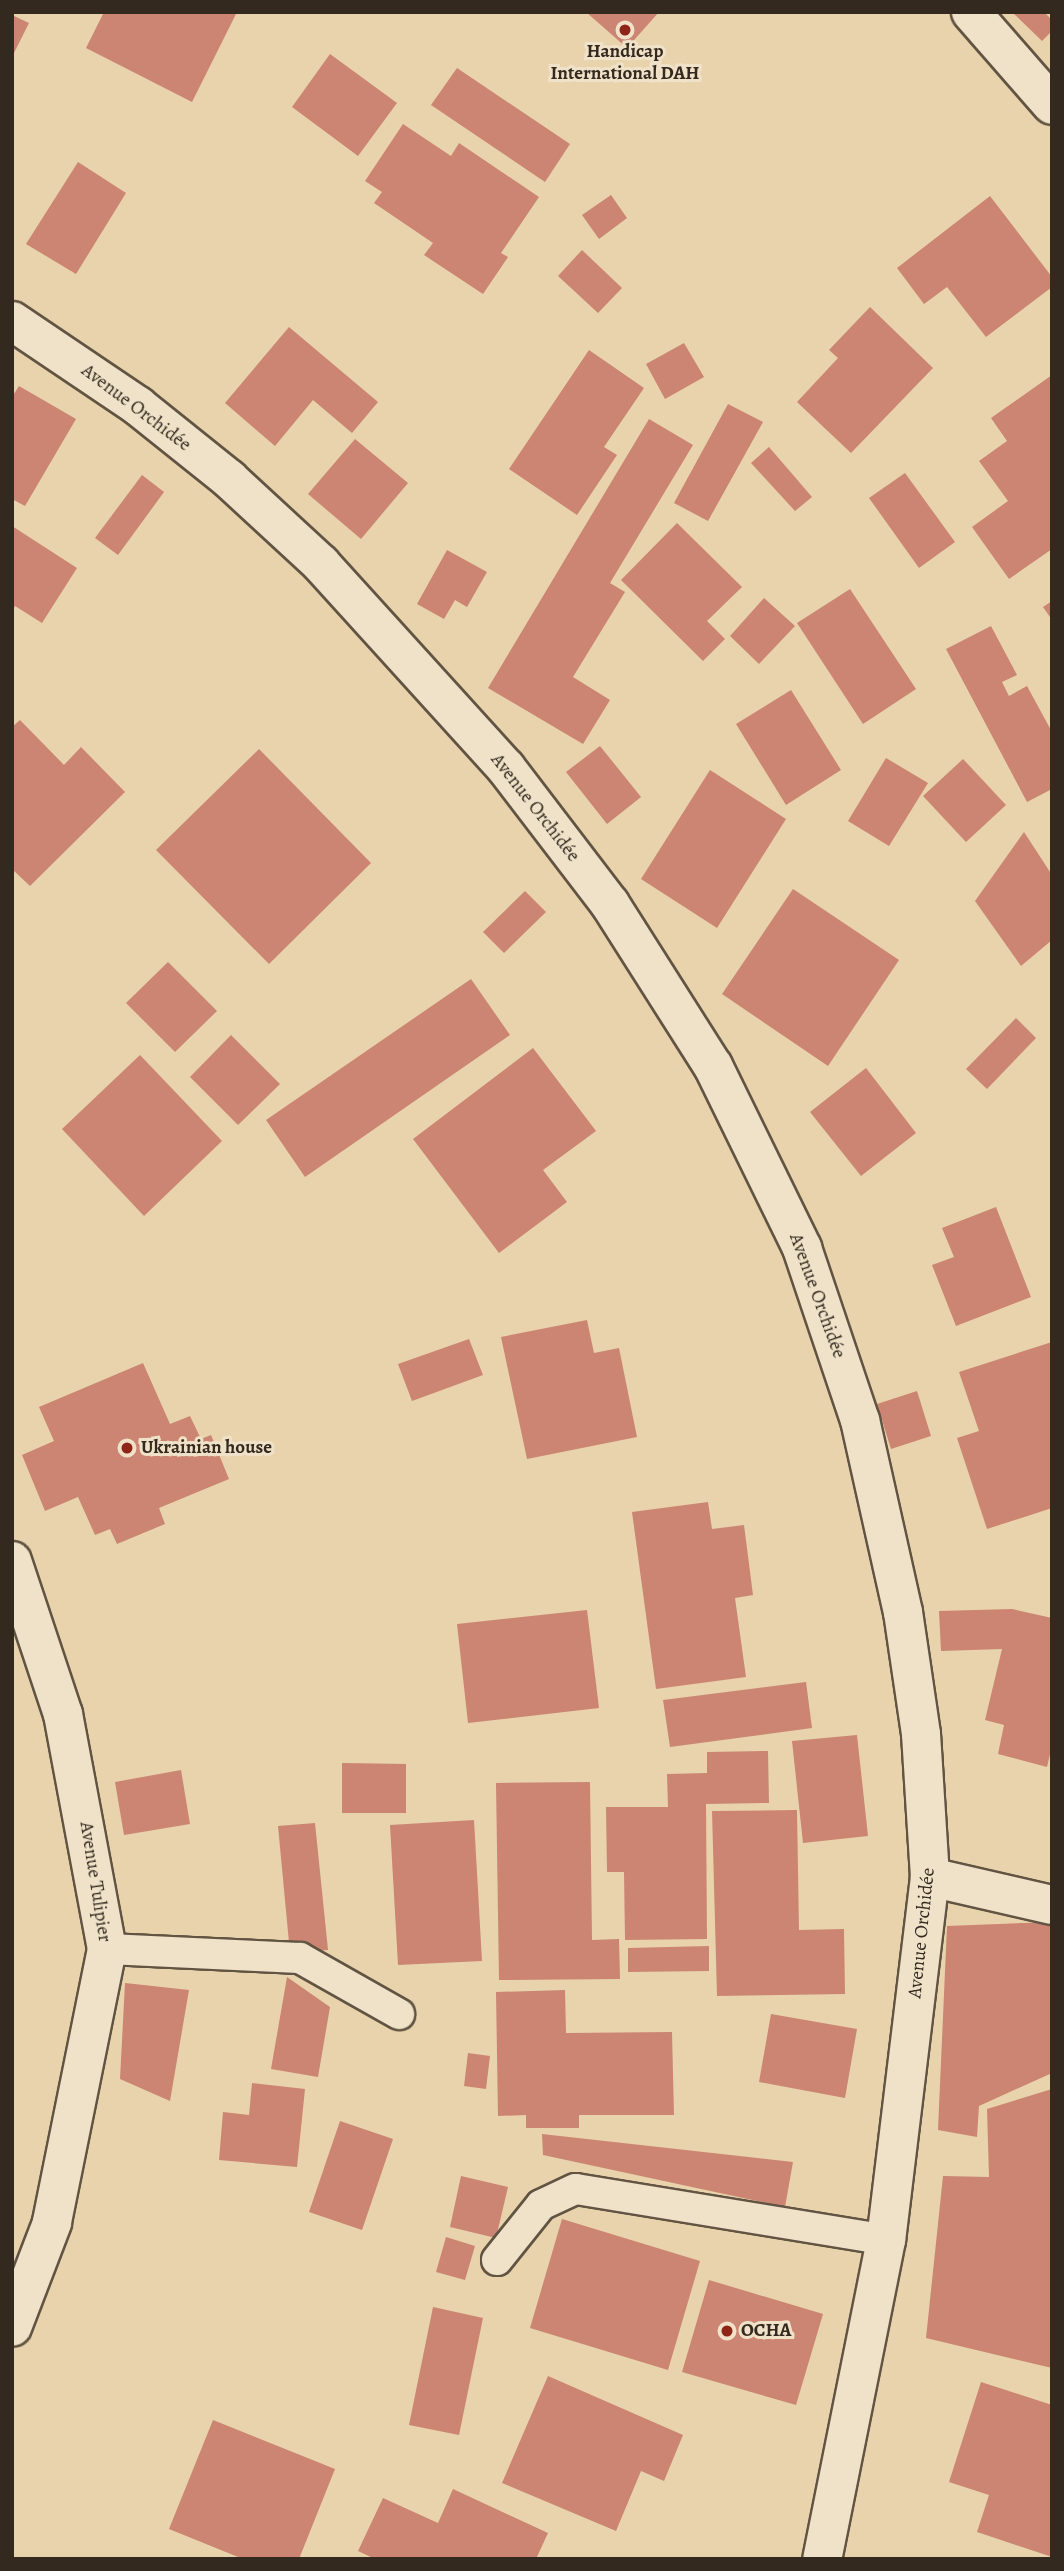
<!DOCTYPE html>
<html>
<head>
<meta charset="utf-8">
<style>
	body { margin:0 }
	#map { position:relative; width:1064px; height:2571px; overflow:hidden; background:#e8d3ac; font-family:Alegreya,serif }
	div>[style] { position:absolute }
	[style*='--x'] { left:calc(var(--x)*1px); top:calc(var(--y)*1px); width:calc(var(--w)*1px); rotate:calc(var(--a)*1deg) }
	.building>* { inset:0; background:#cb8572 }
	.roads { filter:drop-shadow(2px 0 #615442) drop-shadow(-2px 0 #615442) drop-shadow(0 2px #615442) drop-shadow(0 -2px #615442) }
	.service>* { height:30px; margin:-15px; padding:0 15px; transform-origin:15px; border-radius:15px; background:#f0e2c9 }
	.minor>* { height:38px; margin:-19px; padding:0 19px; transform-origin:19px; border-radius:19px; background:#f0e2c9 }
	.dots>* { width:19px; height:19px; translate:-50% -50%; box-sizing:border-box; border:4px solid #f0e2c9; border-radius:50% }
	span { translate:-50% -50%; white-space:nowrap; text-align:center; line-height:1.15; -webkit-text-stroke:6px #f0e2c9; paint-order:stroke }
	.poi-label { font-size:19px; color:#34291e; font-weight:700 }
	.left { translate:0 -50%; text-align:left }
	.street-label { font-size:19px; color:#34291e }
	.frame { position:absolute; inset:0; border:14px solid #34291e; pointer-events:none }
</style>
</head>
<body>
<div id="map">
	<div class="building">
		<i style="clip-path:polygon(104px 12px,237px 12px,192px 102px,86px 48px)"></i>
		<i style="clip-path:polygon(586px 12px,659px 12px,627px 48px)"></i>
		<i style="clip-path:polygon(1012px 12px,1044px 12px,1052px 20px,1052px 31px,1042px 41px)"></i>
		<i style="clip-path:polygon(12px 15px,29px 23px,12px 57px)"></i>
		<i style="clip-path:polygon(330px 54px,397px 103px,358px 156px,292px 107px)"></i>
		<i style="clip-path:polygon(457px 68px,570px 144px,545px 182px,431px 105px)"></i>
		<i style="clip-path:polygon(403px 124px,451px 156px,459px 143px,539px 197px,501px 253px,508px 257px,483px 294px,424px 255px,433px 243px,374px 203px,382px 192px,365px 181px)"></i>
		<i style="clip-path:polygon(78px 162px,126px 193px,76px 274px,26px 244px)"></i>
		<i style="clip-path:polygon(611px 195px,627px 218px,599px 239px,582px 215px)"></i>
		<i style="clip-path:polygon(990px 196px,1052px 277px,1052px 287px,986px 337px,947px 287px,924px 304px,897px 268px)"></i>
		<i style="clip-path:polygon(582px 250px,622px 288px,598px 313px,558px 276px)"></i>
		<i style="clip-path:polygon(870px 307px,933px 368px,851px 453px,797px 402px,838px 358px,829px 350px)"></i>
		<i style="clip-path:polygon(289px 327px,378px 402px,352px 433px,313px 400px,275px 446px,225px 403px)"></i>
		<i style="clip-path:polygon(684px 343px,704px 377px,665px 399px,646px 364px)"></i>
		<i style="clip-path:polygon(589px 350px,644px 388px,604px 447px,617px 455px,577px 515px,509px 469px)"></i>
		<i style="clip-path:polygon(1052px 375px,1052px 549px,1009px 579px,972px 527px,1008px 501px,979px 461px,1007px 441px,991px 418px)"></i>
		<i style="clip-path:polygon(19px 386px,76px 419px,25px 506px,12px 499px,12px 397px)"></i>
		<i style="clip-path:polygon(728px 404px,763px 422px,708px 521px,674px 503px)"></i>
		<i style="clip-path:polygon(649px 419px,693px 445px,610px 583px,625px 592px,573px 677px,610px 700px,583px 744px,488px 688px)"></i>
		<i style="clip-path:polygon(355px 439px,408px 483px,361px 539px,308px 494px)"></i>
		<i style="clip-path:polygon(769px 447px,812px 497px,795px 511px,751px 463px)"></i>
		<i style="clip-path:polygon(905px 473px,955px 542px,919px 568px,869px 498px)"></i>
		<i style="clip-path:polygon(142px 475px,164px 492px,118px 555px,95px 538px)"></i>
		<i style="clip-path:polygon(677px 523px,742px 587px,707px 621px,725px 639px,703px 661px,621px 580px)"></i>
		<i style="clip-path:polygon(12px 526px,77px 568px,42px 623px,15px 606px,12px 612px)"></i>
		<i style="clip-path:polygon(447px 550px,487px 572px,467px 607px,455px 600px,444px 619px,417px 604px)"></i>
		<i style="clip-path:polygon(850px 589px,916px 689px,863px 724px,797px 623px)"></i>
		<i style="clip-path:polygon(764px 598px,795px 626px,759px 664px,730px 636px)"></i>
		<i style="clip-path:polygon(1052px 601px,1052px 620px,1043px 607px)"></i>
		<i style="clip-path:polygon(991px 626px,1017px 675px,1002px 682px,1009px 696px,1027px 686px,1052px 732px,1052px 789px,1027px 802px,946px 649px)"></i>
		<i style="clip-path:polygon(791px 690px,841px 770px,786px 805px,736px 724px)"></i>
		<i style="clip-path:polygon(20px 720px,64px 765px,81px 747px,125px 792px,30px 886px,12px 869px,12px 727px)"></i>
		<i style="clip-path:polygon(600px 746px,641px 797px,607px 824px,566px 772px)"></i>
		<i style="clip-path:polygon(259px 749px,371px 863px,269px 964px,156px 850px)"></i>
		<i style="clip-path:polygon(886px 758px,928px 783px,889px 846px,848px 821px)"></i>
		<i style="clip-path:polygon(963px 759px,1006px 805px,966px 842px,923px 796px)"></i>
		<i style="clip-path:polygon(710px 770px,786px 819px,717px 928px,641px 879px)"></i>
		<i style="clip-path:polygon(1024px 832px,1052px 875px,1052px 940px,1021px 966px,975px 901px)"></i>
		<i style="clip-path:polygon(793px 889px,899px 960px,828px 1066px,722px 994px)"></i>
		<i style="clip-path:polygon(525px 891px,546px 912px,504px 953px,483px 932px)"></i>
		<i style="clip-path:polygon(168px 962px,217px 1011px,175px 1052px,126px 1003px)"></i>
		<i style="clip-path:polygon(471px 979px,510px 1035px,305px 1177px,266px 1120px)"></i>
		<i style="clip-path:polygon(1016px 1018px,1036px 1038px,987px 1089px,966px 1069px)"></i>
		<i style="clip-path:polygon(231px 1035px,280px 1084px,238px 1125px,190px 1077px)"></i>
		<i style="clip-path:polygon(533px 1048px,596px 1131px,543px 1170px,567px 1202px,499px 1253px,413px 1139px)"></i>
		<i style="clip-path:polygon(140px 1055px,222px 1141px,144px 1216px,62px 1129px)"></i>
		<i style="clip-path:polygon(866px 1068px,916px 1133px,861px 1176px,810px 1112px)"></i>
		<i style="clip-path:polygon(996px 1207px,1031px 1297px,956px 1326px,932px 1265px,954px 1257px,942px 1228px)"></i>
		<i style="clip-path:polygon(587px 1320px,594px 1353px,619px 1348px,637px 1437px,527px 1459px,501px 1337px)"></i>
		<i style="clip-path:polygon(469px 1339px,483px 1375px,412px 1401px,398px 1364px)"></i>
		<i style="clip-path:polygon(1052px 1342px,1052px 1508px,987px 1529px,957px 1438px,979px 1431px,959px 1372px)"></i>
		<i style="clip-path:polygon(143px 1363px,170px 1424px,190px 1416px,201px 1439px,211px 1435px,229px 1479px,159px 1508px,165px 1524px,117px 1544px,110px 1529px,95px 1535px,78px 1497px,45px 1511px,22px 1455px,54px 1441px,39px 1407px)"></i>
		<i style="clip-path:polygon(917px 1391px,931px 1436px,891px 1449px,877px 1404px)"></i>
		<i style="clip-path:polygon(708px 1502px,712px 1529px,744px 1525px,753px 1595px,735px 1598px,746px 1677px,656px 1689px,632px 1512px)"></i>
		<i style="clip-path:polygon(1012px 1609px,1052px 1618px,1052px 1746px,1047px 1767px,998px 1754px,1004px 1725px,985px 1720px,1002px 1649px,941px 1651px,939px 1611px)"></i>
		<i style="clip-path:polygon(587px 1610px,599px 1708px,468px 1723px,457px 1624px)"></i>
		<i style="clip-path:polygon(806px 1682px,812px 1728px,670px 1747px,663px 1700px)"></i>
		<i style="clip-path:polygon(857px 1735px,868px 1836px,803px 1843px,792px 1741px)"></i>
		<i style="clip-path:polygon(768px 1751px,769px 1803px,706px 1804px,707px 1939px,625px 1940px,624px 1872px,607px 1872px,606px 1807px,668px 1807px,667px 1774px,707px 1773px,707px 1752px)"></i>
		<i style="clip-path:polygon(342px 1763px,406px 1764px,406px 1813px,342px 1813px)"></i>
		<i style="clip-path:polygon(181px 1770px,190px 1824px,124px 1835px,115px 1782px)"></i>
		<i style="clip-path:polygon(590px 1782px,592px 1940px,619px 1939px,620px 1979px,499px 1980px,496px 1783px)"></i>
		<i style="clip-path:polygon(797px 1810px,799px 1930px,844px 1929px,845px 1994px,717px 1996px,712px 1811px)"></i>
		<i style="clip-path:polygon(474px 1820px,482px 1961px,398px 1965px,390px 1825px)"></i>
		<i style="clip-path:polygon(315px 1823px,328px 1950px,290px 1953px,278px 1826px)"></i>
		<i style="clip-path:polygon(1052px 1922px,1052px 2073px,979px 2106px,977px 2137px,938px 2130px,947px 1926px)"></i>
		<i style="clip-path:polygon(709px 1946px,709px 1971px,628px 1972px,628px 1948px)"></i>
		<i style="clip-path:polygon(287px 1977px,330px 2007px,318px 2077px,271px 2069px)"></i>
		<i style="clip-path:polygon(125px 1983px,189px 1990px,170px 2101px,120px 2079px)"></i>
		<i style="clip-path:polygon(565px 1990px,566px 2033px,672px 2032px,674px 2115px,579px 2115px,579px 2128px,526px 2128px,526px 2115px,498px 2116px,496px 1992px)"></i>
		<i style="clip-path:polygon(771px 2014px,857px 2029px,845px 2098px,759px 2082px)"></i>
		<i style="clip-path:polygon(468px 2053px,490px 2056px,486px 2089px,464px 2086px)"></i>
		<i style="clip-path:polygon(252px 2083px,305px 2089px,297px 2167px,219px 2160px,223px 2112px,249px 2115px)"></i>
		<i style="clip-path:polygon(1052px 2089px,1052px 2368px,926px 2338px,943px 2176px,989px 2177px,987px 2109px)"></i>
		<i style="clip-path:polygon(340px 2121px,393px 2139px,362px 2230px,309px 2212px)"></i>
		<i style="clip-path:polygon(542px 2134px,793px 2162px,785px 2207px,543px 2155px)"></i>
		<i style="clip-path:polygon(461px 2176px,508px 2187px,496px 2238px,450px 2227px)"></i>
		<i style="clip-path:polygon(562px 2219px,700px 2261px,668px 2370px,530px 2328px)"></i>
		<i style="clip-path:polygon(446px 2237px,475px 2246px,465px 2280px,436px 2272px)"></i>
		<i style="clip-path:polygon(709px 2280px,823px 2314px,796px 2405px,682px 2372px)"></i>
		<i style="clip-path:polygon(433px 2307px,483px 2318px,459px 2435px,409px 2425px)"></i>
		<i style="clip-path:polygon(548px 2376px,683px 2435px,664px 2481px,641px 2471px,616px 2531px,502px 2483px)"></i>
		<i style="clip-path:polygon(981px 2382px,1052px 2405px,1052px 2557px,977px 2532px,989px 2495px,949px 2482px)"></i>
		<i style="clip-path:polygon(213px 2420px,335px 2469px,299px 2559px,243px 2559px,169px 2529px)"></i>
		<i style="clip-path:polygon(453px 2489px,548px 2533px,536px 2559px,375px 2559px,358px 2551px,383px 2498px,438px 2523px)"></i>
	</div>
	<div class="roads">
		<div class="service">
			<i style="--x:107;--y:1949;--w:193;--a:2.7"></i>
			<i style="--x:300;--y:1958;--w:114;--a:29.5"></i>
			<i style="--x:497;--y:2260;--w:70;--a:-51.3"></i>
			<i style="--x:541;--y:2205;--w:38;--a:-25"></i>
			<i style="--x:576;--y:2189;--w:314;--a:9.3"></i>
		</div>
		<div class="minor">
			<i style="--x:971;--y:12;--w:123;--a:48.9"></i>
			<i style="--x:12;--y:321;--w:152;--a:34"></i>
			<i style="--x:138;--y:406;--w:117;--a:38.7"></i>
			<i style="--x:229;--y:479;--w:125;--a:42.7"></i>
			<i style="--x:321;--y:564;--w:275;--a:47.8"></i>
			<i style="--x:506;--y:768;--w:171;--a:52.6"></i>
			<i style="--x:610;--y:904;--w:192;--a:57.6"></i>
			<i style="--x:713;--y:1066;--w:203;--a:63.9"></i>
			<i style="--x:802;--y:1248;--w:182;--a:71.4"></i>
			<i style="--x:860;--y:1420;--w:197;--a:77.4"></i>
			<i style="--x:903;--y:1612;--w:123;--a:81.6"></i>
			<i style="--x:921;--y:1734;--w:143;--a:86.4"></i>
			<i style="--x:930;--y:1877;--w:366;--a:96.9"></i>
			<i style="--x:886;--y:2240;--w:325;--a:101.3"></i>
			<i style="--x:12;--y:1561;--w:161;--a:71.6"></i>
			<i style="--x:63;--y:1714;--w:239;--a:79.4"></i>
			<i style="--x:107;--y:1949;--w:279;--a:101.4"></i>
			<i style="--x:52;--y:2223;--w:111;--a:111"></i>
			<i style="--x:930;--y:1877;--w:125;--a:12.9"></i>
		</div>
	</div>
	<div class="dots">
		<i style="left:625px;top:30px;background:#8f2418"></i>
		<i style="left:127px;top:1448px;background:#8f2418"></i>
		<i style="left:727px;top:2331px;background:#8f2418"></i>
	</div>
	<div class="poi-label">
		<span style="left:625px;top:63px">Handicap<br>International DAH</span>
		<span class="left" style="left:141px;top:1448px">Ukrainian house</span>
		<span class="left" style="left:741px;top:2331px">OCHA</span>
	</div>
	<div class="street-label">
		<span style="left:136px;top:408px;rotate:37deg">Avenue Orchidée</span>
		<span style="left:535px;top:808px;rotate:52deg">Avenue Orchidée</span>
		<span style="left:817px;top:1296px;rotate:70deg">Avenue Orchidée</span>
		<span style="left:95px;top:1882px;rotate:81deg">Avenue Tulipier</span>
		<span style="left:922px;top:1933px;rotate:-84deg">Avenue Orchidée</span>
	</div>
	<div class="frame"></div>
</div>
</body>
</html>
